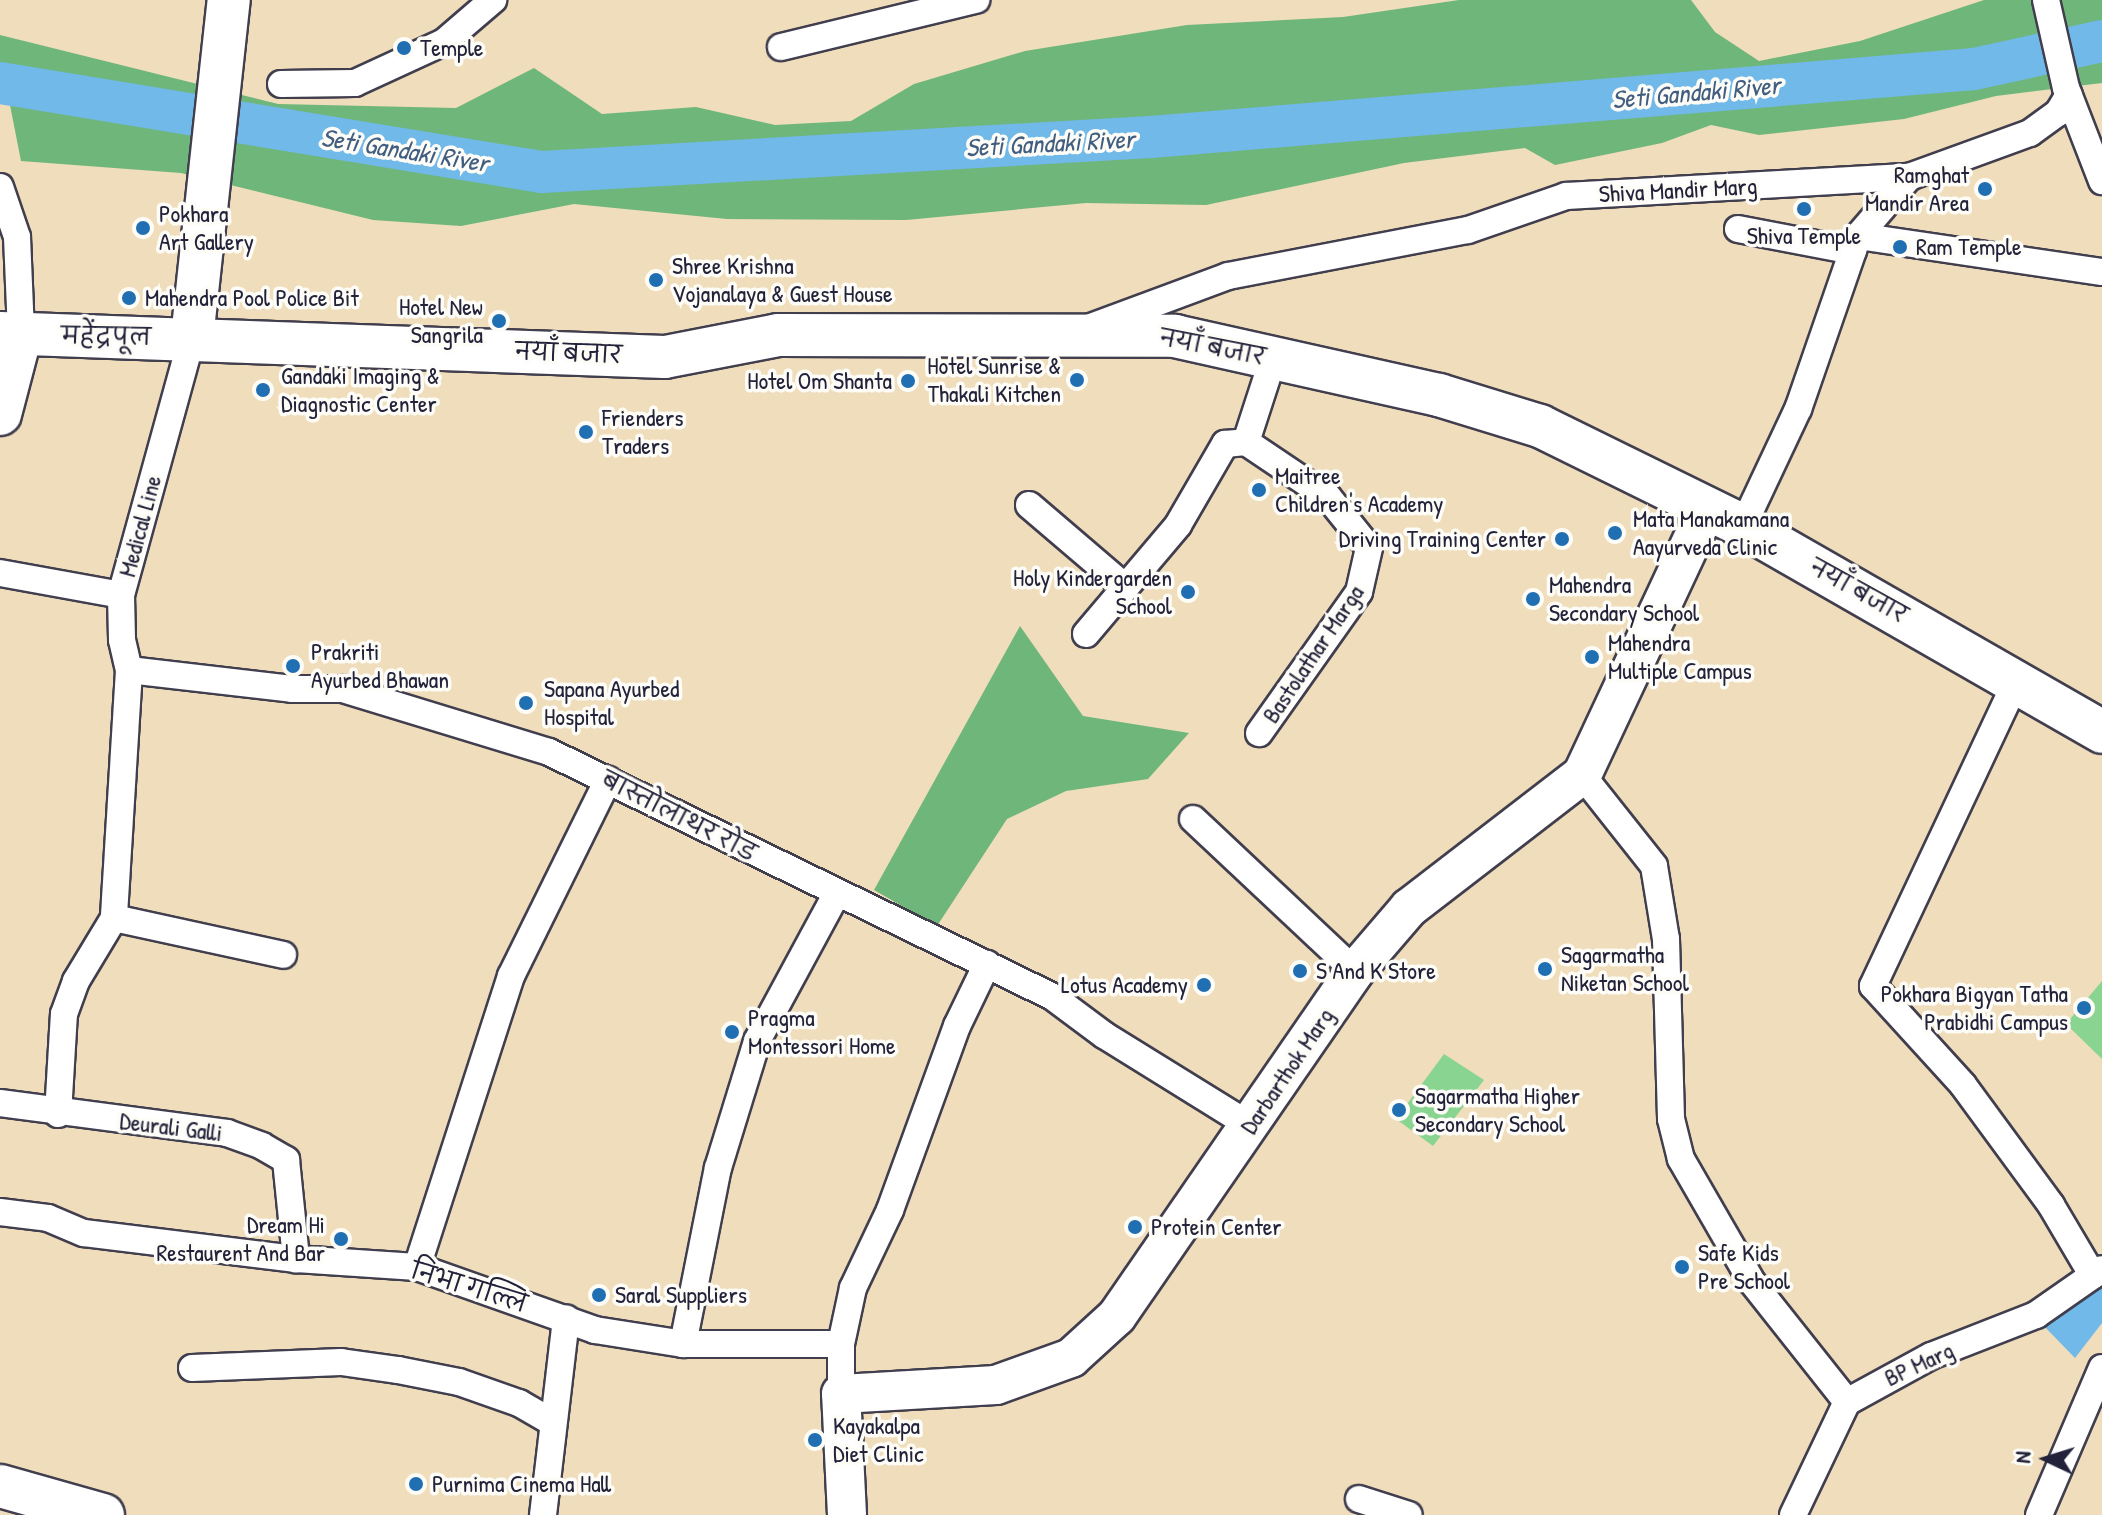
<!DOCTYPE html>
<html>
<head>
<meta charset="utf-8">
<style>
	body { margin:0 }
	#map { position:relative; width:2102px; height:1515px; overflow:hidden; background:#efddbb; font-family:"Patrick Hand","Playpen Sans Deva",sans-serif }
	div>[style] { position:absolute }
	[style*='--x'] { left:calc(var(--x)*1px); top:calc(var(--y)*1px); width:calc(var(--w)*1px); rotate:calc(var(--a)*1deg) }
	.green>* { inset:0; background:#8ad491 }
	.forest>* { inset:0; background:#6fb67b }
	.water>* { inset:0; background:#70b9e8 }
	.river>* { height:42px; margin:-21px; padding:0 21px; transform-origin:21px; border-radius:21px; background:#70b9e8 }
	.roads { filter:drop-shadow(2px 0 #413e4e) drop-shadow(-2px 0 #413e4e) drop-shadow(0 2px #413e4e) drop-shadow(0 -2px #413e4e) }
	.street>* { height:26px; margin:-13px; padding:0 13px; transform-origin:13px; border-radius:13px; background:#fff }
	.secondary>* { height:38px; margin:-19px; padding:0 19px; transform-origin:19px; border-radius:19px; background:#fff }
	.primary>* { height:42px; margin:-21px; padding:0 21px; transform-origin:21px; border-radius:21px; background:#fff }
	.dots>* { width:22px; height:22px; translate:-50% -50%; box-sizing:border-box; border:4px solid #fdfcf7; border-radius:50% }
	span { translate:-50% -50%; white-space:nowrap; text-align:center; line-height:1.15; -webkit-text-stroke:7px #fdfcf7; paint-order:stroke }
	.poi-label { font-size:24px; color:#22223b }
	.left { translate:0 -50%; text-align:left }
	.right { translate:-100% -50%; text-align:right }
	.street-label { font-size:24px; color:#22223b }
	.water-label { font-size:26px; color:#415e80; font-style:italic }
	.north { position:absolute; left:2006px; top:1419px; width:80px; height:80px; -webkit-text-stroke:6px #fdfcf7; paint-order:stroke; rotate:274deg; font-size:22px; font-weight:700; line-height:32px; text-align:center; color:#22223b }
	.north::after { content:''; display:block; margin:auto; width:28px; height:36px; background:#22223b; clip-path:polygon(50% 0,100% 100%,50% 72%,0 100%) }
</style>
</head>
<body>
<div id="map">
	<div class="green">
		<i style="clip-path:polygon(2102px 981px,2102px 1059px,2066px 1024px)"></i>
		<i style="clip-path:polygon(1444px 1054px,1484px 1080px,1433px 1146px,1396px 1119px)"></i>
	</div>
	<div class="forest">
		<i style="clip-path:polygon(1459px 0,1691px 0,1715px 32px,1759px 61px,1860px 41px,1984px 0,2102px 0,2102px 83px,1996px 96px,1904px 119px,1759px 135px,1711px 125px,1662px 143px,1555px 165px,1525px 148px,1404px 163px,1206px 205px,1086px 203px,906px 220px,727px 219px,574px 204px,461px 226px,373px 220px,181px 173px,21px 161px,8px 95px,0 94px,0 35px,278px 104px,456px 108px,534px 68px,602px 114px,696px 107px,775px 125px,851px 121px,914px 84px,1025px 51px,1187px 25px,1343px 17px)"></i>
		<i style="clip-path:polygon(1020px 626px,1083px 716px,1189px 733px,1148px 779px,1066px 791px,1007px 819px,937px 926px,874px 890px)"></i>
	</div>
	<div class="water">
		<i style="clip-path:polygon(2102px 1285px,2102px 1323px,2075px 1358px,2041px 1323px)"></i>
	</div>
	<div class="river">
		<i style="--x:0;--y:83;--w:549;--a:9.33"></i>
		<i style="--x:542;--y:172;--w:610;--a:-3.29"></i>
		<i style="--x:1151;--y:137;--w:826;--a:-4.72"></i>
		<i style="--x:1974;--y:69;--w:131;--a:-12.3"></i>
	</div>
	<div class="roads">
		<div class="street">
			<i style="--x:2046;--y:0;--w:90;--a:77.2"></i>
			<i style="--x:2066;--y:88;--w:100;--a:68.8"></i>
			<i style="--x:781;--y:47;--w:201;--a:-13.6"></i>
			<i style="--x:281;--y:84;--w:74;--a:-0.8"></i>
			<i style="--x:355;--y:83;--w:98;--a:-24.7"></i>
			<i style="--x:444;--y:42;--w:65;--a:-40.6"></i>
			<i style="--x:1909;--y:177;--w:129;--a:-20"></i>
			<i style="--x:2030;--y:133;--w:34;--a:-36"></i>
			<i style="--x:2058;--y:113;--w:21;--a:-59"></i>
			<i style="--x:0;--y:187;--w:53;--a:71.2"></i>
			<i style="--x:17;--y:237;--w:97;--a:87.6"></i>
			<i style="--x:1738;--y:229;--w:117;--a:10.8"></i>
			<i style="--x:1858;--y:236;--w:247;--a:8.4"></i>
			<i style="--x:1091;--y:327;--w:146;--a:-20.4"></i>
			<i style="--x:1228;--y:276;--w:244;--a:-10.9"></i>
			<i style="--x:1468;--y:230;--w:104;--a:-19.1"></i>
			<i style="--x:1566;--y:196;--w:344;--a:-3.2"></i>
			<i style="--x:1909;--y:177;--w:78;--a:130.8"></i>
			<i style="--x:1858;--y:236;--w:183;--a:109.1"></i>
			<i style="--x:1798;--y:409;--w:129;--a:115.2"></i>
			<i style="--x:1246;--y:442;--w:99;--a:33.9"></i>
			<i style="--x:1328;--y:497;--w:65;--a:51.2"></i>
			<i style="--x:1369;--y:548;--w:45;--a:102.8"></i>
			<i style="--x:1359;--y:592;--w:173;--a:125.3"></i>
			<i style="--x:1029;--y:505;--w:126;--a:40.5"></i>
			<i style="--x:0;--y:573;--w:123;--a:10.3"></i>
			<i style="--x:121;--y:595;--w:267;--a:-74.6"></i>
			<i style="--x:121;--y:595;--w:45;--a:88.7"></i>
			<i style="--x:122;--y:640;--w:31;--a:77"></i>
			<i style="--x:129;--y:670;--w:164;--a:6.6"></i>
			<i style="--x:292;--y:689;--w:51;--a:0"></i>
			<i style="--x:343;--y:689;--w:215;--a:17"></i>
			<i style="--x:549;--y:752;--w:560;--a:25.92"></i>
			<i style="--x:1053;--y:997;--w:64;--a:36.7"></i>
			<i style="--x:1104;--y:1035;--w:173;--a:31.8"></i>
			<i style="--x:1086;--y:634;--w:143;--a:-49.8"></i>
			<i style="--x:1178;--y:525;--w:94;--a:-59.9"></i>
			<i style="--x:1225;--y:444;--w:21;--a:-5"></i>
			<i style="--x:1246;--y:442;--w:87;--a:-72"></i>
			<i style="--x:129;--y:670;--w:248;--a:93.5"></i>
			<i style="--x:114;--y:918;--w:173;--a:12.3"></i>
			<i style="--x:2016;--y:682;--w:336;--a:115.2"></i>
			<i style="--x:1873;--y:986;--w:134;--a:47.7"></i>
			<i style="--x:1963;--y:1085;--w:149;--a:53.7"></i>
			<i style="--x:2051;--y:1205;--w:82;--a:59.4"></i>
			<i style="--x:1582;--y:775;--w:116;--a:51.6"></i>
			<i style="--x:1654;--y:866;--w:74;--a:80.7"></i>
			<i style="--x:1666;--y:939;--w:180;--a:88.4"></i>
			<i style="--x:1671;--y:1119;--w:41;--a:76"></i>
			<i style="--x:1681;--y:1159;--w:142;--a:60"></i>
			<i style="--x:1752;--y:1282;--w:153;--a:51.6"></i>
			<i style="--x:1193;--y:819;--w:222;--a:43.2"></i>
			<i style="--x:0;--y:1103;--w:229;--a:7.5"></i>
			<i style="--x:227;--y:1133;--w:37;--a:20"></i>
			<i style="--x:262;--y:1146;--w:28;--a:30"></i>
			<i style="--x:286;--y:1160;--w:100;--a:84.2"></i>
			<i style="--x:58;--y:1114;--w:100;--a:-86.6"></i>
			<i style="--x:64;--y:1014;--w:35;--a:-70"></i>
			<i style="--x:76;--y:981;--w:74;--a:-58.9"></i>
			<i style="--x:0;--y:1212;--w:48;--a:7.1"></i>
			<i style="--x:48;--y:1218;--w:39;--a:23"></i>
			<i style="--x:84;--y:1233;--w:214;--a:7"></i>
			<i style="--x:296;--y:1259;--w:121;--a:3.8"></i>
			<i style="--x:417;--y:1267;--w:189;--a:19.5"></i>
			<i style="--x:595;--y:1330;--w:89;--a:9"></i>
			<i style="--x:683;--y:1344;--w:158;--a:0"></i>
			<i style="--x:417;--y:1267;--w:306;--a:-72.1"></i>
			<i style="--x:511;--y:976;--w:219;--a:-63.7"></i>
			<i style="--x:683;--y:1344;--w:179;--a:-78.8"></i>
			<i style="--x:718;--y:1168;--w:133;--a:-72.9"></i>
			<i style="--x:757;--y:1041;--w:166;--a:-61.6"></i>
			<i style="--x:192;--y:1368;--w:149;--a:-2.3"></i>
			<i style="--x:341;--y:1362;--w:58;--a:8"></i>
			<i style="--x:398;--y:1370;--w:62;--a:11.1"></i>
			<i style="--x:459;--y:1382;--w:64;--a:19.3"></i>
			<i style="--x:519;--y:1403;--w:38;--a:30"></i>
			<i style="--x:841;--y:1394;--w:50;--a:-90"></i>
			<i style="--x:841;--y:1344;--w:57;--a:-77.9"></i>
			<i style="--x:853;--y:1288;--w:86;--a:-64.6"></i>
			<i style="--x:890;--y:1210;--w:196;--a:-70"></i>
			<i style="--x:957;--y:1026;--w:69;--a:-64.2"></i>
			<i style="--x:1359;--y:1499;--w:52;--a:17.7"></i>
			<i style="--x:543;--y:1515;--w:198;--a:-83.3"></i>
			<i style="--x:1793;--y:1515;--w:125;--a:-64.5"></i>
			<i style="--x:1847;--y:1402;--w:96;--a:-28.7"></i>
			<i style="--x:1931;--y:1356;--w:113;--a:-21.3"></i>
			<i style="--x:2036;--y:1315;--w:80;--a:-34.9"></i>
			<i style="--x:2039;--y:1515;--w:160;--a:-66.8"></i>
		</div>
		<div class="secondary">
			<i style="--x:847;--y:1515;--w:121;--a:-92.8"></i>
			<i style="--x:841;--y:1394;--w:155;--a:-3.3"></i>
			<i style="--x:996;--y:1385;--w:80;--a:-19.8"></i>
			<i style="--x:1071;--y:1358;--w:62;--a:-42.4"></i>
			<i style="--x:1117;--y:1316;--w:419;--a:-55.4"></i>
			<i style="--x:1355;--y:971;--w:83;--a:-49.4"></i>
			<i style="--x:1409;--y:908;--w:218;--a:-37.6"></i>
			<i style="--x:1582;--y:775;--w:295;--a:-64.9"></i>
		</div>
		<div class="primary">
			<i style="--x:0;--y:333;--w:665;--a:2.07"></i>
			<i style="--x:665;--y:357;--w:115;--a:-11"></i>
			<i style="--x:778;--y:335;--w:397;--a:0.1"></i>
			<i style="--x:1175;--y:336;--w:271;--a:12.6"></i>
			<i style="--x:1439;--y:395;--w:106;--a:17.1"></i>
			<i style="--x:1540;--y:426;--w:226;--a:26.2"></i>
			<i style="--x:1743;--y:526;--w:414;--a:29.8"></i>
			<i style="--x:192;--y:338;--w:340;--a:-83.8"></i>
			<i style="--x:0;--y:414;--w:83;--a:-75.3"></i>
			<i style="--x:0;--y:1486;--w:107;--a:15.7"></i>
		</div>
	</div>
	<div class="dots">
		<i style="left:404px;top:48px;background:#1f6fb2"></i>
		<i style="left:1985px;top:189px;background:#1f6fb2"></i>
		<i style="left:1804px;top:209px;background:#1f6fb2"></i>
		<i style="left:143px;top:228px;background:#1f6fb2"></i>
		<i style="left:1900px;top:247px;background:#1f6fb2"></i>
		<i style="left:656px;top:280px;background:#1f6fb2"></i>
		<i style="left:129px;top:298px;background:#1f6fb2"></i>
		<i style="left:499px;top:321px;background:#1f6fb2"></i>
		<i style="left:1077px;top:380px;background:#1f6fb2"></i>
		<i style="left:908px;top:381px;background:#1f6fb2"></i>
		<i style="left:263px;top:390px;background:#1f6fb2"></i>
		<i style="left:586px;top:432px;background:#1f6fb2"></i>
		<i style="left:1259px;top:490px;background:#1f6fb2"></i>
		<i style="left:1615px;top:533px;background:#1f6fb2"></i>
		<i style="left:1562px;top:539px;background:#1f6fb2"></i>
		<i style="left:1188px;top:592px;background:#1f6fb2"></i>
		<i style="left:1533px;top:599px;background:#1f6fb2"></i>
		<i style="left:1592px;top:657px;background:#1f6fb2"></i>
		<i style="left:293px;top:666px;background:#1f6fb2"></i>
		<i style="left:526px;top:703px;background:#1f6fb2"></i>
		<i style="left:1545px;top:969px;background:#1f6fb2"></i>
		<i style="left:1300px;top:971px;background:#1f6fb2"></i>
		<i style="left:1204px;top:985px;background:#1f6fb2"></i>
		<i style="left:2084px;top:1008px;background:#1f6fb2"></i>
		<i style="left:732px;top:1032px;background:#1f6fb2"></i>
		<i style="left:1399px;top:1110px;background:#1f6fb2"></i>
		<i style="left:1135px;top:1227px;background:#1f6fb2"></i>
		<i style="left:341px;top:1239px;background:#1f6fb2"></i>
		<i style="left:1682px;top:1267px;background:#1f6fb2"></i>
		<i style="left:599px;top:1295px;background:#1f6fb2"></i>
		<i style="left:815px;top:1440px;background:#1f6fb2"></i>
		<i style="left:416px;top:1484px;background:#1f6fb2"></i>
	</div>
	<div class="poi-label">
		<span class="left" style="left:420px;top:48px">Temple</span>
		<span class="right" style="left:1969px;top:189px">Ramghat<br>Mandir Area</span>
		<span class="left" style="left:159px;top:228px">Pokhara<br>Art Gallery</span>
		<span style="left:1804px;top:236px">Shiva Temple</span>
		<span class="left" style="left:1916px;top:247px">Ram Temple</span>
		<span class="left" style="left:672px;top:280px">Shree Krishna<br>Vojanalaya &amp; Guest House</span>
		<span class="left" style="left:145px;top:298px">Mahendra Pool Police Bit</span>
		<span class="right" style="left:483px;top:321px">Hotel New<br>Sangrila</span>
		<span class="right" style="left:1061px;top:380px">Hotel Sunrise &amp;<br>Thakali Kitchen</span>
		<span class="left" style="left:281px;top:390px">Gandaki Imaging &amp;<br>Diagnostic Center</span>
		<span class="right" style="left:892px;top:381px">Hotel Om Shanta</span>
		<span class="left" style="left:602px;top:432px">Frienders<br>Traders</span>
		<span class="left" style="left:1275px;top:490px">Maitree<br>Children's Academy</span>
		<span class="left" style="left:1633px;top:533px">Mata Manakamana<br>Aayurveda Clinic</span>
		<span class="right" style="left:1546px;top:539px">Driving Training Center</span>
		<span class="right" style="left:1172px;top:592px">Holy Kindergarden<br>School</span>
		<span class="left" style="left:1549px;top:599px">Mahendra<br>Secondary School</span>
		<span class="left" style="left:1608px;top:657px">Mahendra<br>Multiple Campus</span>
		<span class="left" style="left:311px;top:666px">Prakriti<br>Ayurbed Bhawan</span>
		<span class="left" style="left:544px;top:703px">Sapana Ayurbed<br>Hospital</span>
		<span class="left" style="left:1561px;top:969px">Sagarmatha<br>Niketan School</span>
		<span class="left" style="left:1316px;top:971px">S And K Store</span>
		<span class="right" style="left:1188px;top:985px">Lotus Academy</span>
		<span class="right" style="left:2068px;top:1008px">Pokhara Bigyan Tatha<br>Prabidhi Campus</span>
		<span class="left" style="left:748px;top:1032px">Pragma<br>Montessori Home</span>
		<span class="left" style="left:1415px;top:1110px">Sagarmatha Higher<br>Secondary School</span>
		<span class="right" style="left:325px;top:1239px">Dream Hi<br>Restaurent And Bar</span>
		<span class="left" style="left:1151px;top:1227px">Protein Center</span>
		<span class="left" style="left:1698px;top:1267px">Safe Kids<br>Pre School</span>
		<span class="left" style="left:615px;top:1295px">Saral Suppliers</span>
		<span class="left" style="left:833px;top:1440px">Kayakalpa<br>Diet Clinic</span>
		<span class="left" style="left:432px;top:1484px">Purnima Cinema Hall</span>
	</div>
	<div class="street-label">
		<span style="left:1678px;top:190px;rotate:-3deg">Shiva Mandir Marg</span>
		<span style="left:106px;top:336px;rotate:1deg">महेंद्रपूल</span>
		<span style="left:1213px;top:347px;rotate:11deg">नयाँ बजार</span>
		<span style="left:569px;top:353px;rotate:2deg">नयाँ बजार</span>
		<span style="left:140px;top:526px;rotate:-75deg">Medical Line</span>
		<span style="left:1859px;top:591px;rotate:29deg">नयाँ बजार</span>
		<span style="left:1313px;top:654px;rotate:-56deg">Bastolathar Marga</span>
		<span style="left:679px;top:816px;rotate:27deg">बास्तोलाथर रोड</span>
		<span style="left:1287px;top:1071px;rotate:-56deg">Darbarthok Marg</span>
		<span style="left:171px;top:1127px;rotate:7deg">Deurali Galli</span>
		<span style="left:469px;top:1287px;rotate:17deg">निभा गल्लि</span>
		<span style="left:1919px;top:1364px;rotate:-25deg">BP Marg</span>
	</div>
	<div class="water-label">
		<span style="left:1696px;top:92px;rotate:-5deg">Seti Gandaki River</span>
		<span style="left:1050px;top:143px;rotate:-3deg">Seti Gandaki River</span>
		<span style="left:405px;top:150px;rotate:9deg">Seti Gandaki River</span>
	</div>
	<div class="north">N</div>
</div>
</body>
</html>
